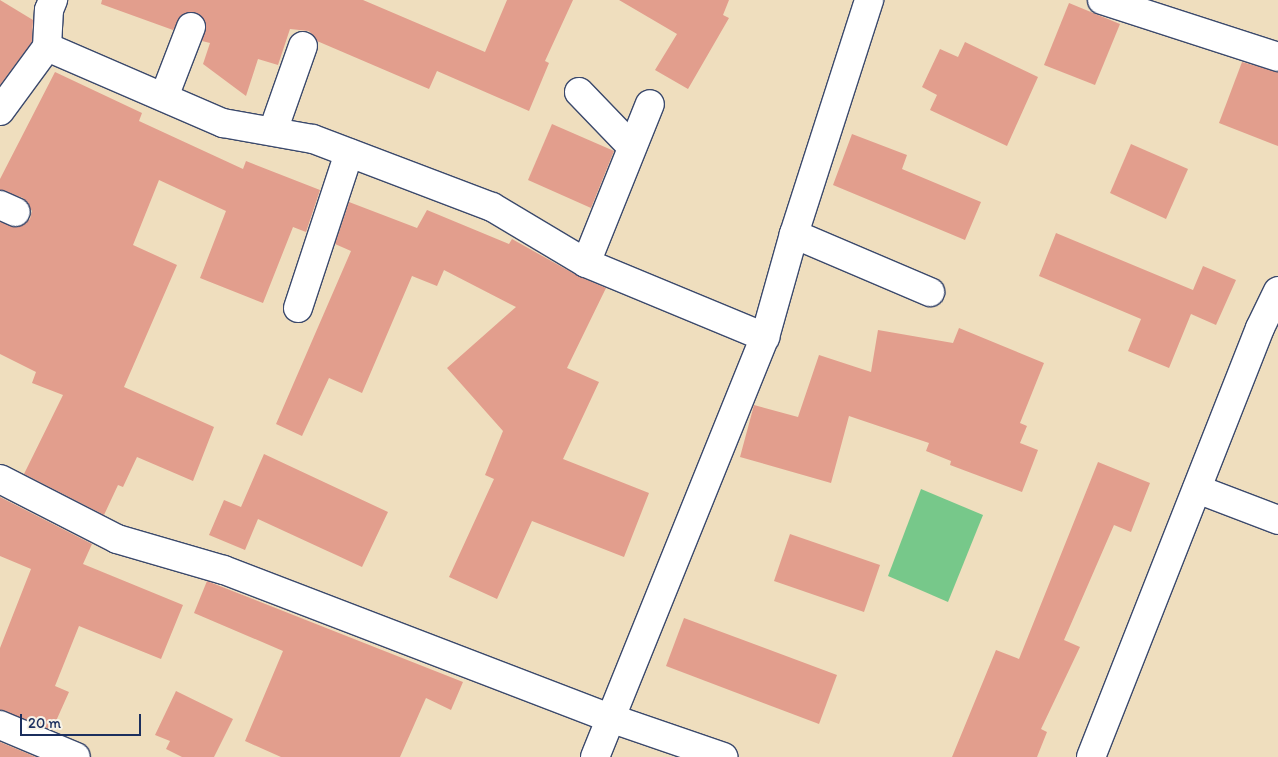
<!DOCTYPE html>
<html>
<head>
<meta charset="utf-8">
<style>
	body { margin:0 }
	#map { position:relative; width:1278px; height:757px; overflow:hidden; background:#efdebe; font-family:Itim,sans-serif }
	div>[style] { position:absolute }
	[style*='--x'] { left:calc(var(--x)*1px); top:calc(var(--y)*1px); width:calc(var(--w)*1px); rotate:calc(var(--a)*1deg) }
	.green>* { inset:0; background:#77c88a }
	.building>* { inset:0; background:#e29e8d }
	.roads { filter:drop-shadow(1px 0 #3b496c) drop-shadow(-1px 0 #3b496c) drop-shadow(0 1px #3b496c) drop-shadow(0 -1px #3b496c) }
	.minor>* { height:28px; margin:-14px; padding:0 14px; transform-origin:14px; border-radius:14px; background:#fff }
	span { translate:-50% -50%; white-space:nowrap; text-align:center; line-height:1.15; -webkit-text-stroke:4.5px #f7f3e8; paint-order:stroke }
	.scale { position:absolute; left:20px; top:714px; width:121px; height:22px; box-sizing:border-box; border:2px solid #1b2f5e; border-top:0; padding-left:6px; font-size:15px; line-height:18px; white-space:nowrap; color:#1b2f5e; -webkit-text-stroke:4px #f7f3e8; paint-order:stroke }
</style>
</head>
<body>
<div id="map">
	<div class="green">
		<i style="clip-path:polygon(921px 489px,983px 515px,948px 602px,888px 576px)"></i>
	</div>
	<div class="building">
		<i style="clip-path:polygon(0 0,33px 20px,32px 42px,0 85px)"></i>
		<i style="clip-path:polygon(102px 0,363px 0,485px 52px,507px 0,573px 0,545px 61px,549px 63px,529px 111px,437px 71px,429px 89px,317px 41px,309px 31px,290px 29px,278px 65px,258px 59px,246px 96px,203px 64px,210px 43px,202px 41px,206px 24px,197px 13px,182px 15px,173px 30px,101px 4px)"></i>
		<i style="clip-path:polygon(619px 0,729px 0,723px 15px,729px 18px,688px 89px,655px 70px,677px 34px)"></i>
		<i style="clip-path:polygon(1069px 3px,1120px 24px,1095px 85px,1044px 65px)"></i>
		<i style="clip-path:polygon(965px 42px,1038px 77px,1007px 146px,930px 110px,937px 95px,922px 87px,940px 49px,958px 57px)"></i>
		<i style="clip-path:polygon(1242px 62px,1278px 72px,1278px 146px,1219px 123px)"></i>
		<i style="clip-path:polygon(55px 72px,142px 113px,139px 121px,243px 169px,246px 161px,320px 190px,306px 232px,293px 227px,263px 303px,200px 278px,226px 211px,159px 180px,133px 245px,177px 265px,124px 387px,214px 427px,193px 481px,137px 457px,123px 487px,118px 485px,104px 515px,24px 474px,63px 395px,32px 383px,36px 372px,0 354px,0 222px,18px 227px,30px 219px,32px 211px,23px 198px,0 190px,0 179px)"></i>
		<i style="clip-path:polygon(552px 124px,614px 151px,591px 208px,528px 180px)"></i>
		<i style="clip-path:polygon(852px 134px,907px 155px,902px 169px,981px 202px,965px 240px,833px 185px)"></i>
		<i style="clip-path:polygon(1131px 144px,1188px 169px,1166px 219px,1110px 193px)"></i>
		<i style="clip-path:polygon(349px 202px,417px 228px,427px 210px,509px 244px,512px 239px,578px 276px,606px 288px,567px 368px,599px 382px,563px 459px,649px 493px,624px 557px,532px 521px,497px 599px,449px 577px,494px 479px,485px 475px,503px 431px,447px 368px,516px 307px,444px 270px,437px 286px,412px 276px,362px 393px,329px 378px,302px 436px,276px 424px,351px 251px,335px 244px)"></i>
		<i style="clip-path:polygon(1056px 233px,1193px 290px,1203px 266px,1236px 280px,1216px 325px,1191px 314px,1169px 368px,1128px 351px,1141px 319px,1039px 276px)"></i>
		<i style="clip-path:polygon(959px 328px,1044px 363px,1020px 423px,1027px 426px,1020px 443px,1038px 450px,1022px 492px,950px 465px,951px 461px,926px 451px,929px 443px,849px 416px,831px 483px,740px 457px,754px 405px,798px 417px,819px 355px,871px 372px,878px 330px,953px 343px)"></i>
		<i style="clip-path:polygon(264px 454px,388px 512px,362px 567px,258px 519px,245px 550px,209px 535px,224px 500px,241px 507px)"></i>
		<i style="clip-path:polygon(1098px 462px,1150px 483px,1131px 532px,1114px 525px,1064px 640px,1080px 647px,1041px 729px,1047px 732px,1037px 757px,952px 757px,996px 650px,1019px 659px)"></i>
		<i style="clip-path:polygon(0 497px,92px 544px,83px 564px,183px 605px,161px 659px,79px 626px,55px 686px,69px 692px,52px 730px,0 710px,0 648px,31px 569px,0 556px)"></i>
		<i style="clip-path:polygon(790px 534px,880px 565px,864px 612px,774px 581px)"></i>
		<i style="clip-path:polygon(207px 581px,463px 682px,451px 710px,426px 698px,400px 757px,281px 757px,245px 741px,283px 651px,194px 613px)"></i>
		<i style="clip-path:polygon(684px 618px,837px 675px,819px 724px,666px 666px)"></i>
		<i style="clip-path:polygon(176px 691px,233px 719px,214px 757px,182px 757px,166px 749px,170px 741px,155px 735px)"></i>
		<i style="clip-path:polygon(0 742px,36px 757px,0 757px)"></i>
	</div>
	<div class="roads">
		<div class="minor">
			<i style="--x:1102;--y:0;--w:185;--a:17.9"></i>
			<i style="--x:47;--y:47;--w:192;--a:23.4"></i>
			<i style="--x:223;--y:123;--w:91;--a:10.1"></i>
			<i style="--x:313;--y:139;--w:191;--a:20.8"></i>
			<i style="--x:492;--y:207;--w:109;--a:30.8"></i>
			<i style="--x:586;--y:263;--w:194;--a:22.5"></i>
			<i style="--x:579;--y:92;--w:76;--a:46.1"></i>
			<i style="--x:164;--y:97;--w:75;--a:-68.9"></i>
			<i style="--x:0;--y:111;--w:79;--a:-53.7"></i>
			<i style="--x:47;--y:47;--w:37;--a:-87"></i>
			<i style="--x:49;--y:10;--w:11;--a:-68"></i>
			<i style="--x:273;--y:131;--w:90;--a:-70.6"></i>
			<i style="--x:0;--y:205;--w:17;--a:24"></i>
			<i style="--x:794;--y:234;--w:148;--a:23.1"></i>
			<i style="--x:586;--y:263;--w:171;--a:-68.1"></i>
			<i style="--x:298;--y:308;--w:163;--a:-71.8"></i>
			<i style="--x:0;--y:479;--w:131;--a:27.1"></i>
			<i style="--x:117;--y:539;--w:111;--a:16.2"></i>
			<i style="--x:224;--y:570;--w:413;--a:21"></i>
			<i style="--x:610;--y:718;--w:120;--a:19"></i>
			<i style="--x:1197;--y:489;--w:87;--a:20.9"></i>
			<i style="--x:0;--y:725;--w:82;--a:22.8"></i>
			<i style="--x:595;--y:757;--w:453;--a:-68"></i>
			<i style="--x:765;--y:337;--w:107;--a:-74.3"></i>
			<i style="--x:794;--y:234;--w:246;--a:-72.2"></i>
			<i style="--x:1091;--y:757;--w:461;--a:-68.5"></i>
			<i style="--x:1260;--y:328;--w:41;--a:-64.1"></i>
		</div>
	</div>
	<div class="scale">20 m</div>
</div>
</body>
</html>
